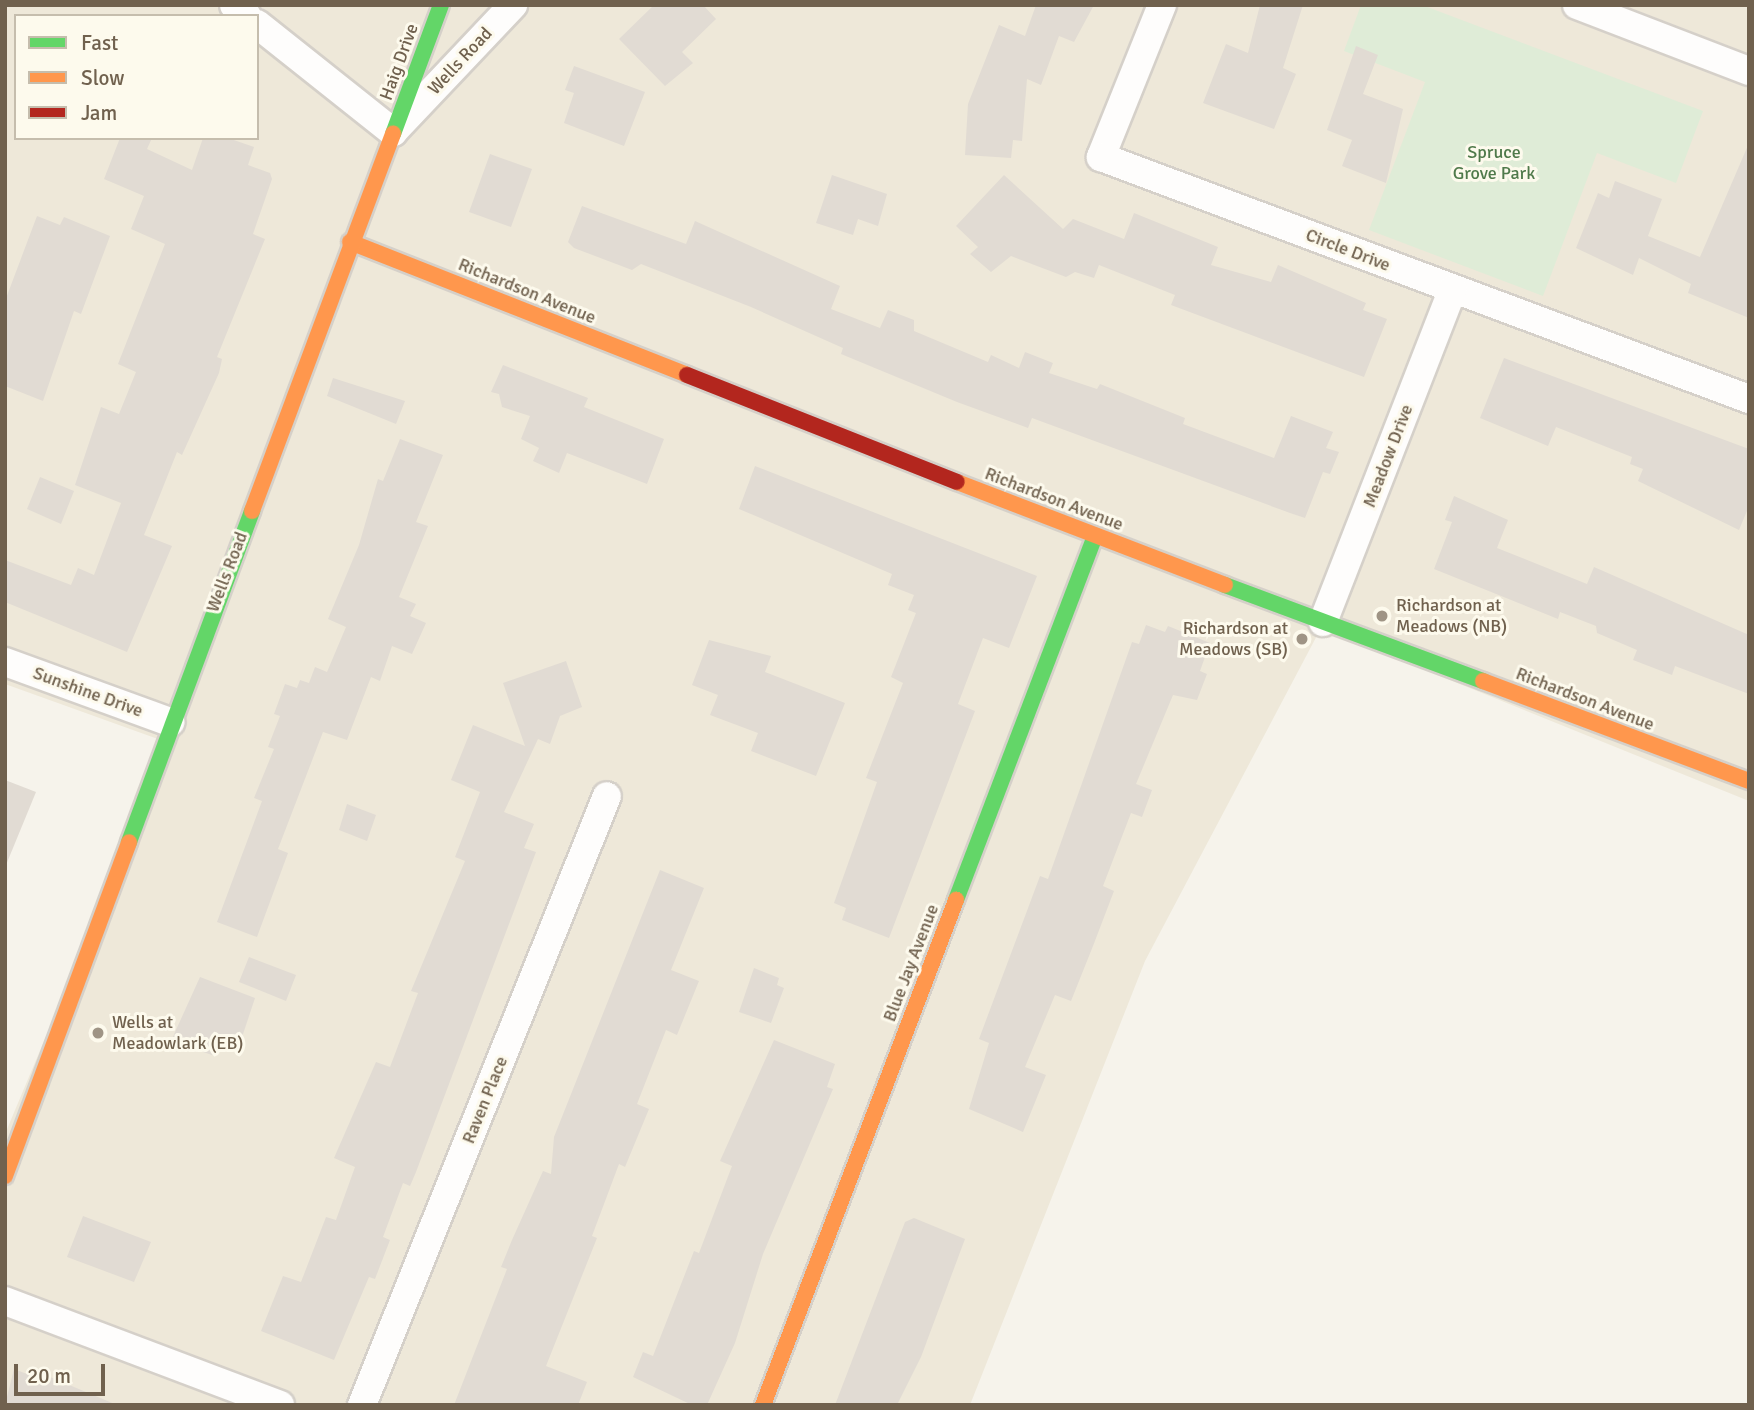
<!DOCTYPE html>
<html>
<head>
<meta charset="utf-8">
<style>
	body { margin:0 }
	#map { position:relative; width:1754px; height:1410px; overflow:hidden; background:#f6f3eb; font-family:Signika,sans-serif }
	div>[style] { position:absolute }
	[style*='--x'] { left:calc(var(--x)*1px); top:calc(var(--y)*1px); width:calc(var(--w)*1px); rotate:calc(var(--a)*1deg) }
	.residential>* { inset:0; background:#eee8d9 }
	.green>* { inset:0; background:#dfecd7 }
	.building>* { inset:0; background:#e1dbd3 }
	.roads { filter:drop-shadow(2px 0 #d5d0c9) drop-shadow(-2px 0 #d5d0c9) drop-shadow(0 2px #d5d0c9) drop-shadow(0 -2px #d5d0c9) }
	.street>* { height:28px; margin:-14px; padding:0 14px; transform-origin:14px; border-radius:14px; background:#fefdfc }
	.fast>* { height:16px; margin:-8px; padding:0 8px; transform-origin:8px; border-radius:8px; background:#63d668 }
	.slow>* { height:16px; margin:-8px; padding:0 8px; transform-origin:8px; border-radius:8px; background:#ff974d }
	.jam>* { height:16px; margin:-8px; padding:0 8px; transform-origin:8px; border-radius:8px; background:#b3261e }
	.dots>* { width:19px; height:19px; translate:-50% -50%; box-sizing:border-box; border:4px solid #fdfaed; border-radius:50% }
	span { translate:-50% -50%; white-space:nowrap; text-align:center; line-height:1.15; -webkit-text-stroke:6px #fdfaed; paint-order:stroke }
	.street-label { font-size:18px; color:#70614e }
	.park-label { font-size:18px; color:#507a4b }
	.poi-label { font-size:18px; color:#70614e }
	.left { translate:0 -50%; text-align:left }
	.right { translate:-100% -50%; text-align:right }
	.frame { position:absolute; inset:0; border:7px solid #70614e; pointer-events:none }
	.legend { position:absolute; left:14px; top:14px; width:245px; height:126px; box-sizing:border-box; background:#fdfaed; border:2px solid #c5bdad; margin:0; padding:9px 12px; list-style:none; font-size:21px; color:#70614e }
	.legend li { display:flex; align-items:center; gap:14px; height:35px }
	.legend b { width:35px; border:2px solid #c5bdad }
	.scale { position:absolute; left:14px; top:1364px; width:91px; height:32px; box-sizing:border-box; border:4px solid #70614e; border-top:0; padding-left:9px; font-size:21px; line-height:24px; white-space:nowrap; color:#70614e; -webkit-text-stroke:5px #fdfaed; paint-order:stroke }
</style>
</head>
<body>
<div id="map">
	<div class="residential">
		<i style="clip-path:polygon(evenodd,5px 5px,1749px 5px,1749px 801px,1321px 628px,1145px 961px,970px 1405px,5px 1405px,5px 1134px,169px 743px,5px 684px,5px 5px,16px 16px,257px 16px,257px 138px,16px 138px,16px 16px)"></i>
	</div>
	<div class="green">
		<i style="clip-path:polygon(1361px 5px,1422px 5px,1703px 111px,1676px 183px,1597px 153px,1543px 296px,1369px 230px,1425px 82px,1344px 51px)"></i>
	</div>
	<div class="building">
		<i style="clip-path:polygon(654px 5px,703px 5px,716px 19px,682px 52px,693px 63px,665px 86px,619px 39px)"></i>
		<i style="clip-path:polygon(1036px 5px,1094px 5px,1074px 42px,1059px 36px,1041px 85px,1027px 79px,1022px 141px,1013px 140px,1011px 158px,965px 155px,968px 104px,999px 25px,1025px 36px)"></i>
		<i style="clip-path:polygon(1260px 5px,1303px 5px,1283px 68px,1296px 74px,1274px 129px,1203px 103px,1226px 44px,1248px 53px)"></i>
		<i style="clip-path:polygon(1356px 46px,1378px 55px,1363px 94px,1403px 109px,1386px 183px,1342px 166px,1352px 140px,1327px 130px)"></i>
		<i style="clip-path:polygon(574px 66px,645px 92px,624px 146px,564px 123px,574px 93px,565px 90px)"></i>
		<i style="clip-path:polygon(120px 138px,152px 138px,147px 149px,192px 170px,203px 138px,228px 138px,254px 147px,248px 165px,270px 173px,272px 179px,253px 234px,265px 239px,217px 357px,222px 359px,219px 373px,182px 455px,177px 452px,144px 535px,172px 546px,127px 652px,5px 602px,5px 560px,71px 585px,78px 568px,94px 575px,121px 503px,75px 485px,101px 407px,119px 414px,136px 372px,118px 364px,165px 244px,131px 229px,144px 196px,104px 179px)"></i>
		<i style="clip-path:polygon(1749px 143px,1749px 318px,1688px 293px,1691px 284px,1639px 258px,1633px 275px,1576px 248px,1598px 193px,1609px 198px,1615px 181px,1662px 199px,1648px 236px,1700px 257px)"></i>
		<i style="clip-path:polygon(490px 154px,532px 169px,511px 227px,469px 212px)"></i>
		<i style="clip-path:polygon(832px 175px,887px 194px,878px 226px,858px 219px,853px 235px,816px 223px)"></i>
		<i style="clip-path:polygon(1004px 175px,1063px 229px,1073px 219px,1124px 239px,1134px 213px,1218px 247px,1211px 265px,1271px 282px,1278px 265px,1366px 303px,1363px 310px,1387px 319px,1364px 377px,1171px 305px,1175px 295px,1099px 265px,1094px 278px,1075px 272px,1066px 277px,1011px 256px,991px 272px,970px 254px,978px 247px,956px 226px)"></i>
		<i style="clip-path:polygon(582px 206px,686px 244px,695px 221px,840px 286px,831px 309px,880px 328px,888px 310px,914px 320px,914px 331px,988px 362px,991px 355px,1019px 368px,1025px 352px,1053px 363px,1049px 373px,1097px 389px,1100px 384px,1185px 418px,1183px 424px,1274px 458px,1291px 416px,1333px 432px,1326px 448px,1339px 452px,1330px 474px,1323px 472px,1305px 518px,1290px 513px,1032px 418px,1028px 428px,957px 402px,841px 354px,843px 348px,751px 307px,641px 264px,632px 270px,574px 248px,568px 242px)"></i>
		<i style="clip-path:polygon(37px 216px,60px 225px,64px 217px,110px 236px,81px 314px,74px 311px,43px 401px,5px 386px,5px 301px)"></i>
		<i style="clip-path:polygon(1504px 358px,1749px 449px,1749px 506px,1739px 530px,1638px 481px,1643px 469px,1630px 464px,1632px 457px,1556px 427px,1548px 446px,1480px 418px)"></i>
		<i style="clip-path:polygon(503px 365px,588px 398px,584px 407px,664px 439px,647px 484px,567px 453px,559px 473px,533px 461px,539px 448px,521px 439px,530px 416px,502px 407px,499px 394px,491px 392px)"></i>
		<i style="clip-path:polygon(333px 378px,405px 401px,396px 424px,327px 396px)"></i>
		<i style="clip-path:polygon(400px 439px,443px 455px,416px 522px,428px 526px,399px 597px,416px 604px,410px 616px,426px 623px,412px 654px,392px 646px,380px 681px,371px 677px,347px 740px,323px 732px,278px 849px,288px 853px,257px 937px,217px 922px,262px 801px,254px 798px,274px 749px,268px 747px,280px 716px,274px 714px,285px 684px,297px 688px,300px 680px,309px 683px,315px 667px,327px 672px,346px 627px,328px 619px,359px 545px,378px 479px,383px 481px)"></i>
		<i style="clip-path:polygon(755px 466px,1037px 576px,1009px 648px,983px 638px,958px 704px,975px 711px,889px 938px,842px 920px,846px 908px,834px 903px,877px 782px,866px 778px,903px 683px,891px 677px,916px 613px,908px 610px,914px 595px,888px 585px,892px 574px,739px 509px)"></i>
		<i style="clip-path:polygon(40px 477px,74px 491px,61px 524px,27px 509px)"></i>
		<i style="clip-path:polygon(1454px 496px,1508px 520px,1497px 548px,1587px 584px,1594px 567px,1749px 635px,1749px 694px,1675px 666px,1672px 675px,1633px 660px,1637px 650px,1597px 633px,1596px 626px,1560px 612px,1558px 619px,1434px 569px,1452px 522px,1445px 520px)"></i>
		<i style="clip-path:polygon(1146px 625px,1165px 632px,1168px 626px,1210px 643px,1200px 671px,1207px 674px,1197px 700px,1173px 695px,1136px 784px,1152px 790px,1142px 817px,1131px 813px,1103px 886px,1114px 891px,1093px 946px,1071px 1001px,1055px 995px,1025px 1067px,1046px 1075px,1023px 1132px,969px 1109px,989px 1043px,979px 1039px,1040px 876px,1048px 879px,1132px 642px,1139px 644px)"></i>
		<i style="clip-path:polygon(709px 640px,771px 656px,765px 672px,845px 703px,816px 776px,751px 751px,758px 733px,710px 715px,718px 695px,692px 685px)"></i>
		<i style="clip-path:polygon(566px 661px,582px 707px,560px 716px,550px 744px,538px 739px,504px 812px,534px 824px,524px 848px,536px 852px,416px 1172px,410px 1186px,403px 1183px,383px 1237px,390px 1240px,375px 1279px,369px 1277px,334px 1360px,261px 1331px,283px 1276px,301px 1282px,326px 1217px,336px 1220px,355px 1167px,334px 1158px,376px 1062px,390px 1067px,418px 993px,411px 991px,465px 861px,455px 857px,480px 792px,451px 780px,473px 725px,525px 746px,503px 683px)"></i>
		<i style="clip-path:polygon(5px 780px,36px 792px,6px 865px,5px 864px)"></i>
		<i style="clip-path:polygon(347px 804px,376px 815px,367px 841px,339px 830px)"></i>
		<i style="clip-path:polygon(660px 870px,704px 888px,671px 970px,699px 981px,677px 1035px,666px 1030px,637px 1104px,649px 1109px,625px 1167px,619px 1164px,592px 1236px,597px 1238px,546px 1366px,587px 1382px,578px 1405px,454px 1405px,507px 1269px,501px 1267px,512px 1240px,543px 1171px,551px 1174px,554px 1137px)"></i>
		<i style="clip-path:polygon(249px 957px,296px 975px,286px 1001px,239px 982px)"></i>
		<i style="clip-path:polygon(754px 968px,779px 978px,777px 985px,784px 988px,771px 1023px,739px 1012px)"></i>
		<i style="clip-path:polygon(200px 977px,255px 998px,238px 1049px,221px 1043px,215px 1056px,171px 1041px)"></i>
		<i style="clip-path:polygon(774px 1040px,835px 1064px,827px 1087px,833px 1089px,763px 1254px,735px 1343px,707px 1405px,692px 1405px,633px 1377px,643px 1352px,653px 1356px,694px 1251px,699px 1253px,732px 1166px,720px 1161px)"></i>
		<i style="clip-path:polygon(83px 1216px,151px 1242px,134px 1282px,67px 1257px)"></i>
		<i style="clip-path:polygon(914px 1218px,965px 1239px,921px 1357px,897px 1405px,835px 1405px,905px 1222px)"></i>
		<i style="clip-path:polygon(14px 1369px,40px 1379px,43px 1374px,117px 1405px,5px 1405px)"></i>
	</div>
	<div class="roads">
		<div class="street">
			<i style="--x:234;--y:5;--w:17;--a:40"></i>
			<i style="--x:1162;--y:5;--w:164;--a:111.9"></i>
			<i style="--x:1101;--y:157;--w:692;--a:20.48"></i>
			<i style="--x:1577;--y:5;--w:184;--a:21"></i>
			<i style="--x:257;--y:24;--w:174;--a:38.5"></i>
			<i style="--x:393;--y:132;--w:175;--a:-46.6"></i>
			<i style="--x:1323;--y:622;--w:357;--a:-68.7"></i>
			<i style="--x:5;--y:662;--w:176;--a:20"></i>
			<i style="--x:5;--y:1301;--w:294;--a:20.7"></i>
			<i style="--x:362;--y:1405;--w:656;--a:-68.09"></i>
		</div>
		<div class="fast">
			<i style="--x:393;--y:134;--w:138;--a:-69.6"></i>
			<i style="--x:1225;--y:585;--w:275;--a:20.4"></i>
			<i style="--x:129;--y:842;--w:353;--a:-69.6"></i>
			<i style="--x:956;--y:900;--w:390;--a:-69.1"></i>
		</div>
		<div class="slow">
			<i style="--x:350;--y:242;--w:362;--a:21.5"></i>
			<i style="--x:957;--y:482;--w:287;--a:21"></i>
			<i style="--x:252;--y:511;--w:403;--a:-69.5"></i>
			<i style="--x:1483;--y:681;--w:284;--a:20.6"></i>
			<i style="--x:5;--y:1176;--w:356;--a:-69.6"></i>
			<i style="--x:763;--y:1405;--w:541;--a:-69.08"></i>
		</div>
		<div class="jam">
			<i style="--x:687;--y:375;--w:290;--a:21.6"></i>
		</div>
	</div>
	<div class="dots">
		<i style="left:1382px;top:616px;background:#9f9485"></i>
		<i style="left:1302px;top:639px;background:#9f9485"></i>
		<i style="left:98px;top:1033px;background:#9f9485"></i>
	</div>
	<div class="street-label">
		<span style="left:460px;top:61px;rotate:-47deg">Wells Road</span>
		<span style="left:399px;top:62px;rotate:-70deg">Haig Drive</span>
		<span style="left:1348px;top:250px;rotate:21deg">Circle Drive</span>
		<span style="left:527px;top:291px;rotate:22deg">Richardson Avenue</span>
		<span style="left:1388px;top:456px;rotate:-69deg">Meadow Drive</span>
		<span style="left:1054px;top:499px;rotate:21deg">Richardson Avenue</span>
		<span style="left:227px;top:572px;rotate:-69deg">Wells Road</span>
		<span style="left:88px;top:692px;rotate:20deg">Sunshine Drive</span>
		<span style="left:1585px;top:699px;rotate:21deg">Richardson Avenue</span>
		<span style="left:911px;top:963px;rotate:-69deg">Blue Jay Avenue</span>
		<span style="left:485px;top:1100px;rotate:-68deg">Raven Place</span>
	</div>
	<div class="park-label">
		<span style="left:1494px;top:163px">Spruce<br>Grove Park</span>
	</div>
	<div class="poi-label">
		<span class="left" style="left:1396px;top:616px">Richardson at<br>Meadows (NB)</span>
		<span class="right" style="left:1288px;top:639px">Richardson at<br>Meadows (SB)</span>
		<span class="left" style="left:112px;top:1033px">Wells at<br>Meadowlark (EB)</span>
	</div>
	<div class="frame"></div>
	<ul class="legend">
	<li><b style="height:9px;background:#63d668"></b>Fast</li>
	<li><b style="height:9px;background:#ff974d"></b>Slow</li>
	<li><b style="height:9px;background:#b3261e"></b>Jam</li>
	</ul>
	<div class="scale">20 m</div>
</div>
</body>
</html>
